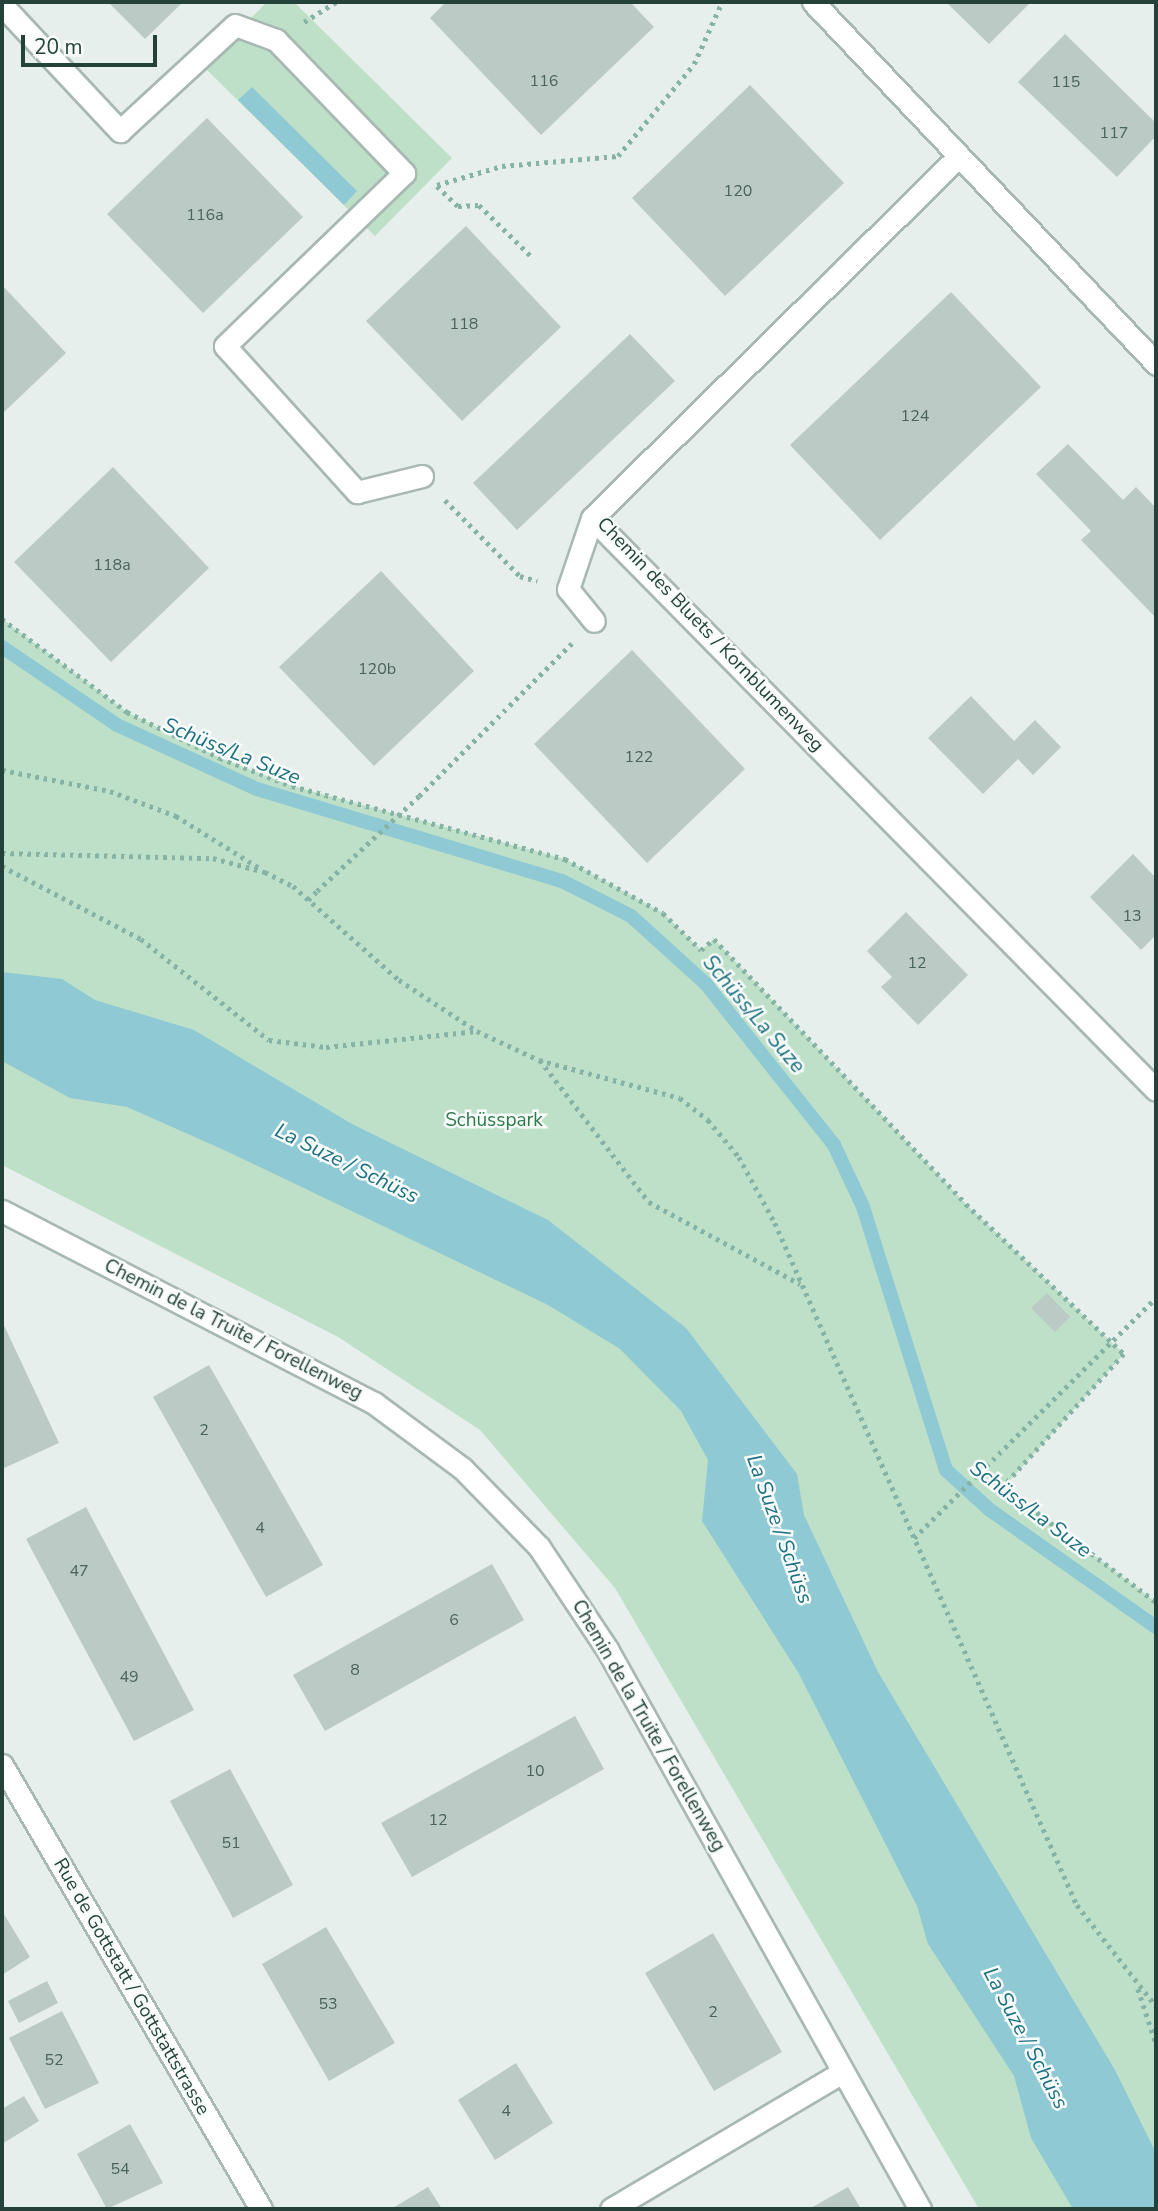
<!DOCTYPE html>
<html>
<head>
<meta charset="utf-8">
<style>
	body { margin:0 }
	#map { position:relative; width:1158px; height:2211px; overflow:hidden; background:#e6efeb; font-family:"Nunito Sans",sans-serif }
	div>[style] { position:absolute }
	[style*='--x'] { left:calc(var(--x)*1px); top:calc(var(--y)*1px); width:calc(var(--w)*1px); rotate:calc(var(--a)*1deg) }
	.green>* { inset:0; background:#bfe0c8 }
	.water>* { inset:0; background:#8ec9d4 }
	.stream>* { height:14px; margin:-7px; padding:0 7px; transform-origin:7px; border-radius:7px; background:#8ec9d4 }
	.building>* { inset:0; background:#bbcac4 }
	.path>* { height:4.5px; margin-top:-2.25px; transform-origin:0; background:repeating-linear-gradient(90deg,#86b3a5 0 3.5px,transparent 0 8.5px) }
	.roads { filter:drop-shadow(2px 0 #a8b8b2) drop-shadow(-2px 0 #a8b8b2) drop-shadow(0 2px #a8b8b2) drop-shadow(0 -2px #a8b8b2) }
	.minor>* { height:21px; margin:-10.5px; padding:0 10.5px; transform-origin:10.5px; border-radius:10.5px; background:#fff }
	.path-bridge>* { height:4.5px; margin-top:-2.25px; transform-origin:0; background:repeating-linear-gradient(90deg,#86b3a5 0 3.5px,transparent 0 8.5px) }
	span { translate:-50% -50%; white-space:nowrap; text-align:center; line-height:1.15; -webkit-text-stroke:5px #f7fbf9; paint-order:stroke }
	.number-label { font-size:16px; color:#4a645c }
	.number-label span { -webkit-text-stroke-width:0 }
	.street-label { font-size:19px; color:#24423a }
	.park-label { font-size:19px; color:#2d7a4b }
	.water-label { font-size:21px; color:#1c6f80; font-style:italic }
	.frame { position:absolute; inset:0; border:4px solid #24423a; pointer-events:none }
	.scale { position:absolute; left:21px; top:35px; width:136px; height:32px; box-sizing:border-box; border:4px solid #24423a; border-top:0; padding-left:9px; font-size:21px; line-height:24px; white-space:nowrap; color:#24423a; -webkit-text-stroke:5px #f7fbf9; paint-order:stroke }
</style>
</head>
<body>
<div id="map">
	<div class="green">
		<i style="clip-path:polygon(267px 2px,294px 2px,452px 158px,375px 236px,203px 66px)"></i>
		<i style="clip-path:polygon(2px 619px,127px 712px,220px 758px,292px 786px,565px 859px,663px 913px,701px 950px,714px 939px,966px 1204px,1124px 1354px,1004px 1487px,1156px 1602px,1156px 2209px,979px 2209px,615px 1588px,480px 1430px,338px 1337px,2px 1165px)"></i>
	</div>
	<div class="water">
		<i style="clip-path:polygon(252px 87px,357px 191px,344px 205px,238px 100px)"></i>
		<i style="clip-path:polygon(2px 972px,62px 979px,95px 1000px,194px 1030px,352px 1124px,548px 1220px,686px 1328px,797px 1474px,804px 1515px,878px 1672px,1115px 2070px,1156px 2153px,1156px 2209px,1073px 2209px,1031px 2138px,1014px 2076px,928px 1944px,917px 1906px,798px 1672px,702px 1521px,708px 1460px,681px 1411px,620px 1349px,548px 1305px,224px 1150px,127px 1107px,70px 1098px,2px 1061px)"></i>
	</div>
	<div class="stream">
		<i style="--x:2;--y:647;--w:139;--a:34.1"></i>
		<i style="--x:117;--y:725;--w:154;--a:24.6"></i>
		<i style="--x:257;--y:789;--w:319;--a:16.8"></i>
		<i style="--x:562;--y:881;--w:77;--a:26.9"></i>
		<i style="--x:631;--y:916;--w:101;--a:42.2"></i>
		<i style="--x:706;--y:984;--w:206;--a:51.5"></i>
		<i style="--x:834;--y:1145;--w:68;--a:64.9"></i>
		<i style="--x:863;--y:1207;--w:276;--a:72.5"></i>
		<i style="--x:946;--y:1470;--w:59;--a:42.3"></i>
		<i style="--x:990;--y:1510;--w:203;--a:35.2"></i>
	</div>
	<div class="building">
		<i style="clip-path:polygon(108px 2px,183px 2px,145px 39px)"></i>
		<i style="clip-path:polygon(446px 2px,630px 2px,654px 27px,541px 135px,430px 18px)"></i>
		<i style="clip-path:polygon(946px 2px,1031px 2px,989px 44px)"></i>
		<i style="clip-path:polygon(1065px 34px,1156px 123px,1156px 136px,1117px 177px,1018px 82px)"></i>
		<i style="clip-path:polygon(750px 85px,844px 183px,725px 296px,632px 198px)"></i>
		<i style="clip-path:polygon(207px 118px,303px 217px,203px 313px,107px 214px)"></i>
		<i style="clip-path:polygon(466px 226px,561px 327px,462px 421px,366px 321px)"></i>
		<i style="clip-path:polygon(2px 285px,66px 353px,2px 414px)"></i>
		<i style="clip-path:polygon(951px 292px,1041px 387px,880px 540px,790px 445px)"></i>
		<i style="clip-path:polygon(630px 334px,675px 381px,517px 530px,473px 483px)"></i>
		<i style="clip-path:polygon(1068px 444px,1123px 500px,1136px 487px,1156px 508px,1156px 618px,1081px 540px,1091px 531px,1036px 474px)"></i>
		<i style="clip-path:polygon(113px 467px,209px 568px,111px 662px,14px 562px)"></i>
		<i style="clip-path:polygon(381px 571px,474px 671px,374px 766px,279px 667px)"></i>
		<i style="clip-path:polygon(632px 650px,745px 769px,647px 863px,534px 744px)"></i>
		<i style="clip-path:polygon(971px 696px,1014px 741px,1035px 720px,1061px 747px,1033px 775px,1018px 759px,983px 794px,928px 738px)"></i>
		<i style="clip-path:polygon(1133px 854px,1156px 878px,1156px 935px,1141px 950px,1090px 897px)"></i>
		<i style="clip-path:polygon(906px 912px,968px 975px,918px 1025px,881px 987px,892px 977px,867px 951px)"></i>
		<i style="clip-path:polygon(1047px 1293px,1070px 1317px,1055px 1332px,1031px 1308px)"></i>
		<i style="clip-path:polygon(2px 1321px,59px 1443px,2px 1469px)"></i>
		<i style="clip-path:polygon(209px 1365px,323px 1565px,266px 1597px,153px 1397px)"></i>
		<i style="clip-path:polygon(86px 1507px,194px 1710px,134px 1741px,26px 1539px)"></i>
		<i style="clip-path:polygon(492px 1564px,524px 1620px,325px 1731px,293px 1675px)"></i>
		<i style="clip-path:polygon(575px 1716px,604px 1769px,412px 1877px,381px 1823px)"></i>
		<i style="clip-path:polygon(230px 1769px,293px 1885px,233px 1918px,170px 1801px)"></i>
		<i style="clip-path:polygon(2px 1911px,30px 1957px,2px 1975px)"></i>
		<i style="clip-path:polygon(326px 1927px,395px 2043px,329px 2081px,262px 1964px)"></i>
		<i style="clip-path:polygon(713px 1933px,782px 2052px,714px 2091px,645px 1973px)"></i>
		<i style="clip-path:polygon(47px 1981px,58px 2003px,19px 2023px,8px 2001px)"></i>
		<i style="clip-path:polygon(62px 2011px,99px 2083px,45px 2109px,9px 2038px)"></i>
		<i style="clip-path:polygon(516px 2063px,553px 2123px,495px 2160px,458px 2100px)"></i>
		<i style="clip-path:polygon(24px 2096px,39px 2121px,2px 2144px,2px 2109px)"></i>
		<i style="clip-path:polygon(130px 2124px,163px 2183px,107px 2209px,77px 2154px)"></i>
		<i style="clip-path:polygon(428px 2187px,442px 2209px,391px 2209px)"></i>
		<i style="clip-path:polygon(848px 2187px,861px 2209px,809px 2209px)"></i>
	</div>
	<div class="path">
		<i style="--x:304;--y:22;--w:38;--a:-32"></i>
		<i style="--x:437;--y:185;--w:68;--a:-16.3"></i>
		<i style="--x:502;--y:166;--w:116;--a:-4.9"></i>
		<i style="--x:618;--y:156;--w:119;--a:-50.4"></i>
		<i style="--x:694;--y:64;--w:68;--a:-65.7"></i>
		<i style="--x:437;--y:186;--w:29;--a:44"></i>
		<i style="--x:458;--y:206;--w:21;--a:-3"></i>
		<i style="--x:479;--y:205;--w:74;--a:44.5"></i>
		<i style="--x:445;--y:500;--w:107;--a:45.4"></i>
		<i style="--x:520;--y:576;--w:18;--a:16"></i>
		<i style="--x:2;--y:619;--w:156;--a:36.6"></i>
		<i style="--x:127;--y:712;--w:104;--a:26.3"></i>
		<i style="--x:220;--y:758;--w:77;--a:21.3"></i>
		<i style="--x:292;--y:786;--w:283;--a:15"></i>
		<i style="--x:565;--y:859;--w:112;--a:28.9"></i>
		<i style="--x:663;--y:913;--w:53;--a:44.2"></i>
		<i style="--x:701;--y:950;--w:17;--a:-40"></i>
		<i style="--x:714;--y:939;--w:366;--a:46.4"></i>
		<i style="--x:966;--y:1204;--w:218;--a:43.5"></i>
		<i style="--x:1124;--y:1354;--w:180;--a:132.3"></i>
		<i style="--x:1003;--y:1487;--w:191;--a:36.9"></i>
		<i style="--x:2;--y:770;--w:110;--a:11"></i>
		<i style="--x:110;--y:791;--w:71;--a:20.7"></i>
		<i style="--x:176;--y:816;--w:100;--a:31.9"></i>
		<i style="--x:419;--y:796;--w:216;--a:-45"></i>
		<i style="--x:2;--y:853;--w:211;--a:1.4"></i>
		<i style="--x:213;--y:858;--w:54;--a:15.1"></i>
		<i style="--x:265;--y:872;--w:31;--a:27"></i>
		<i style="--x:293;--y:886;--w:142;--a:41.6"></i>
		<i style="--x:399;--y:980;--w:93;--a:33.2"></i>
		<i style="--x:477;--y:1031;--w:68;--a:25.1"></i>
		<i style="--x:539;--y:1060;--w:146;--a:15.1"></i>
		<i style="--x:680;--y:1098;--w:36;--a:38"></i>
		<i style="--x:708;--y:1120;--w:48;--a:50"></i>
		<i style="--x:739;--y:1157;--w:75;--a:61.4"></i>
		<i style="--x:775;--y:1223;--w:746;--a:66.12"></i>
		<i style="--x:1077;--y:1905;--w:128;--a:52"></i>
		<i style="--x:2;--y:866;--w:157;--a:27.7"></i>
		<i style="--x:141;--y:939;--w:163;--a:38.3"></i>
		<i style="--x:269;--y:1040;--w:57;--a:7"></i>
		<i style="--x:326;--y:1047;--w:152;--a:-6"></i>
		<i style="--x:308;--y:900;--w:13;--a:-45"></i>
		<i style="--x:540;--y:1060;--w:179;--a:52.5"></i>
		<i style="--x:649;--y:1202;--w:172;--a:28.5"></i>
		<i style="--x:914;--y:1538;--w:341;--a:-44.8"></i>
		<i style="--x:1138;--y:1989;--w:57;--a:71.6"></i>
	</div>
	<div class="roads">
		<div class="minor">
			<i style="--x:813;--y:2;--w:499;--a:46.5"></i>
			<i style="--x:2;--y:5;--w:173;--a:46.9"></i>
			<i style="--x:120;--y:131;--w:156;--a:-42.7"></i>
			<i style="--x:235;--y:25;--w:44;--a:20.1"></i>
			<i style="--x:276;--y:40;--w:185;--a:46.1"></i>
			<i style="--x:404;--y:173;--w:249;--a:136"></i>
			<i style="--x:225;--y:346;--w:197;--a:47.9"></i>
			<i style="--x:357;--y:492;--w:67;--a:-13.8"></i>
			<i style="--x:959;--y:156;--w:515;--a:135.39"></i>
			<i style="--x:592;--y:518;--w:803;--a:45.4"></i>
			<i style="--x:592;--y:518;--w:75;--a:108.7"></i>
			<i style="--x:568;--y:589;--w:41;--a:50.9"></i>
			<i style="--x:2;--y:1211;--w:419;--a:27.3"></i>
			<i style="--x:374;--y:1403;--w:109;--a:36.5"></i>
			<i style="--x:462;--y:1468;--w:110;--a:45.7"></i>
			<i style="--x:539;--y:1547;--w:123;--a:56.3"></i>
			<i style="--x:607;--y:1649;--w:642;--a:60.8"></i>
			<i style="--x:2;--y:1765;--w:514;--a:59.74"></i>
			<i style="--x:611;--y:2209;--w:269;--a:-30.6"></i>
		</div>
	</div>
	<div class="path-bridge">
		<i style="--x:317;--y:891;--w:139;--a:-43"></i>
	</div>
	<div class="number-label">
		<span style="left:544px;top:81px">116</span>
		<span style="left:1066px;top:82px">115</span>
		<span style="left:1114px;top:133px">117</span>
		<span style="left:738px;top:191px">120</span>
		<span style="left:205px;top:215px">116a</span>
		<span style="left:464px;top:324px">118</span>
		<span style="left:915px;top:416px">124</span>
		<span style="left:112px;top:565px">118a</span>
		<span style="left:377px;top:669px">120b</span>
		<span style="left:639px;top:757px">122</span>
		<span style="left:1132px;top:916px">13</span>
		<span style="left:917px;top:963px">12</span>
		<span style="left:204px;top:1430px">2</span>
		<span style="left:260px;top:1528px">4</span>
		<span style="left:79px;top:1571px">47</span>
		<span style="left:454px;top:1620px">6</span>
		<span style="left:355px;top:1670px">8</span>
		<span style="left:129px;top:1677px">49</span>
		<span style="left:535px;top:1771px">10</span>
		<span style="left:438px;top:1820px">12</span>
		<span style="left:231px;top:1843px">51</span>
		<span style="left:328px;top:2004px">53</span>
		<span style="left:713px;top:2012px">2</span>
		<span style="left:54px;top:2060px">52</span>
		<span style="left:506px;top:2111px">4</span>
		<span style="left:120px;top:2169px">54</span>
	</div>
	<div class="street-label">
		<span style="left:710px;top:635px;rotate:46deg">Chemin des Bluets / Kornblumenweg</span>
		<span style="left:233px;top:1330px;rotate:27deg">Chemin de la Truite / Forellenweg</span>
		<span style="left:648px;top:1726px;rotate:60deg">Chemin de la Truite / Forellenweg</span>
		<span style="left:131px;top:1987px;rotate:60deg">Rue de Gottstatt / Gottstattstrasse</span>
	</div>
	<div class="park-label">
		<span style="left:494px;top:1121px">Schüsspark</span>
	</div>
	<div class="water-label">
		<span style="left:232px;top:751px;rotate:22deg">Schüss/La Suze</span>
		<span style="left:754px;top:1014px;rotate:50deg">Schüss/La Suze</span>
		<span style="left:347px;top:1163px;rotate:26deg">La Suze / Schüss</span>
		<span style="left:1031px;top:1509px;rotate:37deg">Schüss/La Suze</span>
		<span style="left:780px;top:1529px;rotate:70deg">La Suze / Schüss</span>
		<span style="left:1026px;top:2038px;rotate:62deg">La Suze / Schüss</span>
	</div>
	<div class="frame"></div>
	<div class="scale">20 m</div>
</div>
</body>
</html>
